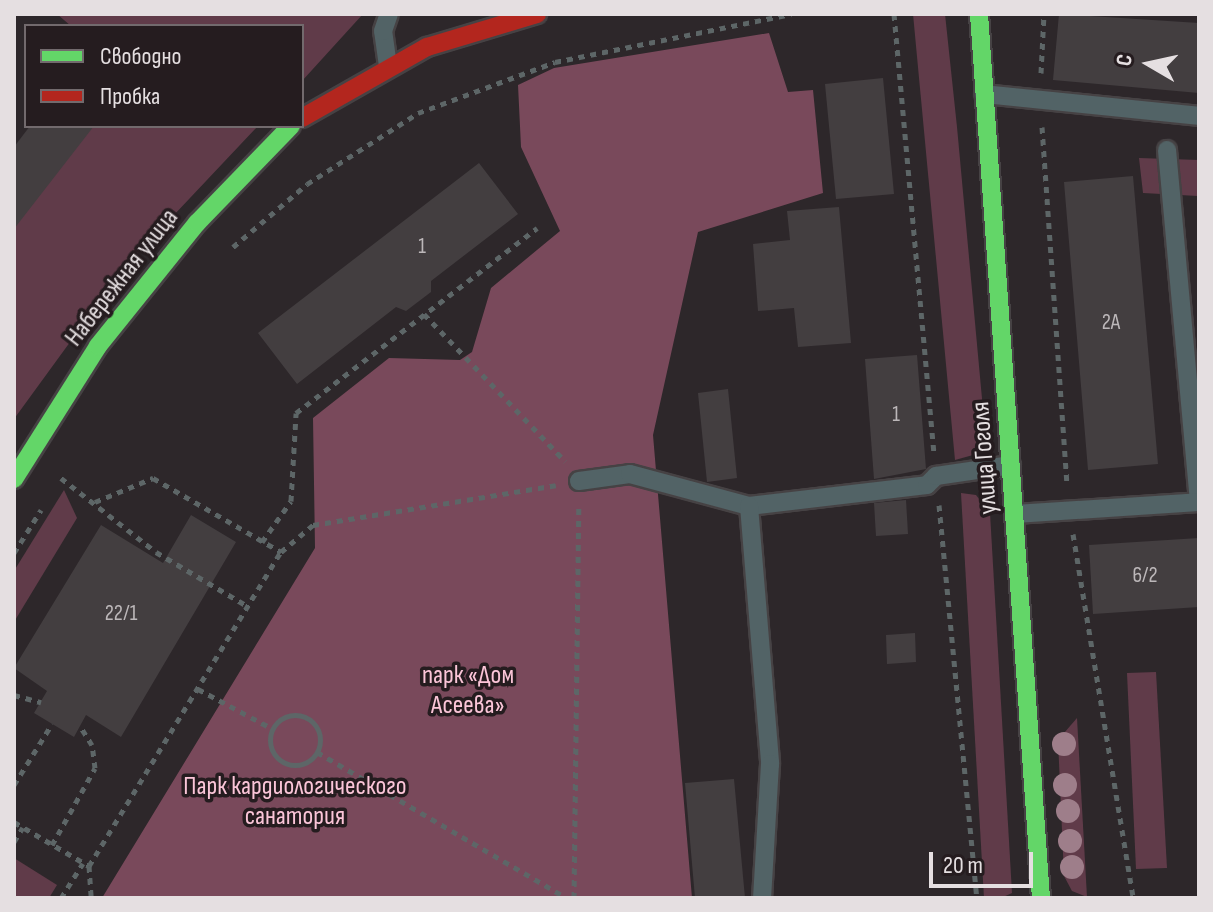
<!DOCTYPE html>
<html>
<head>
<meta charset="utf-8">
<style>
	body { margin:0 }
	#map { position:relative; width:1213px; height:912px; overflow:hidden; background:#2d272a; font-family:"Sofia Sans Condensed",sans-serif }
	div>[style] { position:absolute }
	[style*='--x'] { left:calc(var(--x)*1px); top:calc(var(--y)*1px); width:calc(var(--w)*1px); rotate:calc(var(--a)*1deg) }
	.green>* { inset:0; background:#603b49 }
	.forest>* { inset:0; background:#79495b }
	.building>* { inset:0; background:#433e40 }
	.path>* { height:5px; margin-top:-2.5px; transform-origin:0; background:repeating-linear-gradient(90deg,#5d6667 0 6px,transparent 0 12px) }
	.path>.ring { margin:-2.5px; padding:0; box-sizing:content-box; background:none; border:5px solid #5d6667; border-radius:50% }
	.roads { filter:drop-shadow(2px 0 #464244) drop-shadow(-2px 0 #464244) drop-shadow(0 2px #464244) drop-shadow(0 -2px #464244) }
	.lane>* { height:18px; margin:-9px; padding:0 9px; transform-origin:9px; border-radius:9px; background:#526366 }
	.fast>* { height:18px; margin:-9px; padding:0 9px; transform-origin:9px; border-radius:9px; background:#63d668 }
	.jam>* { height:18px; margin:-9px; padding:0 9px; transform-origin:9px; border-radius:9px; background:#b3261e }
	.trees>* { width:24px; height:24px; margin:-12px; border-radius:50%; background:#9e7e8a }
	span { translate:-50% -50%; white-space:nowrap; text-align:center; line-height:1.15; -webkit-text-stroke:7px #251c1f; paint-order:stroke }
	.number-label { font-size:22px; color:#bcb7b9 }
	.number-label span { -webkit-text-stroke-width:0 }
	.street-label { font-size:26px; color:#e5dfe1 }
	.park-label { font-size:26px; color:#fbc5d8 }
	.frame { position:absolute; inset:0; border:16px solid #e5dfe1; pointer-events:none }
	.legend { position:absolute; left:24px; top:24px; width:280px; height:104px; box-sizing:border-box; background:#251c1f; border:2px solid #726a6d; margin:0; padding:10px 14px; list-style:none; font-size:24px; color:#e5dfe1 }
	.legend li { display:flex; align-items:center; gap:16px; height:40px }
	.legend b { width:40px; border:2px solid #726a6d }
	.north { position:absolute; left:1109px; top:24px; width:80px; height:80px; -webkit-text-stroke:6px #251c1f; paint-order:stroke; rotate:279deg; font-size:22px; font-weight:700; line-height:32px; text-align:center; color:#e5dfe1 }
	.north::after { content:''; display:block; margin:auto; width:28px; height:36px; background:#e5dfe1; clip-path:polygon(50% 0,100% 100%,50% 72%,0 100%) }
	.scale { position:absolute; left:929px; top:852px; width:104px; height:36px; box-sizing:border-box; border:4px solid #e5dfe1; border-top:0; padding-left:10px; font-size:24px; line-height:28px; white-space:nowrap; color:#e5dfe1; -webkit-text-stroke:6px #251c1f; paint-order:stroke }
</style>
</head>
<body>
<div id="map">
	<div class="green">
		<i style="clip-path:polygon(57px 14px,363px 14px,302px 81px,302px 26px,71px 26px)"></i>
		<i style="clip-path:polygon(913px 14px,945px 14px,957px 127px,986px 442px,973px 455px,955px 460px)"></i>
		<i style="clip-path:polygon(35px 126px,258px 126px,124px 268px,14px 419px,14px 154px)"></i>
		<i style="clip-path:polygon(1139px 158px,1199px 160px,1199px 210px,1198px 196px,1143px 193px)"></i>
		<i style="clip-path:polygon(64px 490px,77px 518px,14px 622px,14px 571px)"></i>
		<i style="clip-path:polygon(961px 493px,976px 495px,990px 513px,1012px 893px,1001px 898px,984px 898px)"></i>
		<i style="clip-path:polygon(1156px 672px,1167px 868px,1136px 869px,1127px 673px)"></i>
		<i style="clip-path:polygon(1077px 718px,1087px 897px,1072px 891px,1064px 876px,1058px 740px)"></i>
		<i style="clip-path:polygon(14px 858px,57px 885px,49px 898px,14px 898px)"></i>
	</div>
	<div class="forest">
		<i style="clip-path:polygon(769px 33px,788px 92px,813px 90px,823px 193px,698px 232px,653px 435px,692px 898px,102px 898px,315px 548px,313px 418px,389px 358px,460px 360px,472px 352px,491px 288px,560px 231px,521px 147px,518px 85px,554px 68px)"></i>
	</div>
	<div class="building">
		<i style="clip-path:polygon(1059px 14px,1199px 23px,1199px 93px,1053px 80px)"></i>
		<i style="clip-path:polygon(883px 78px,894px 194px,836px 199px,825px 84px)"></i>
		<i style="clip-path:polygon(30px 126px,94px 126px,14px 229px,14px 147px)"></i>
		<i style="clip-path:polygon(479px 163px,518px 214px,431px 281px,431px 292px,406px 311px,396px 307px,297px 384px,258px 333px)"></i>
		<i style="clip-path:polygon(1133px 176px,1158px 464px,1088px 470px,1064px 182px)"></i>
		<i style="clip-path:polygon(839px 207px,851px 343px,798px 347px,794px 308px,758px 311px,753px 244px,790px 240px,787px 211px)"></i>
		<i style="clip-path:polygon(917px 355px,926px 469px,874px 479px,865px 359px)"></i>
		<i style="clip-path:polygon(728px 389px,737px 478px,707px 482px,698px 393px)"></i>
		<i style="clip-path:polygon(906px 500px,908px 534px,876px 536px,874px 503px)"></i>
		<i style="clip-path:polygon(191px 515px,236px 542px,121px 737px,86px 715px,74px 737px,34px 713px,47px 691px,14px 668px,101px 525px,163px 563px)"></i>
		<i style="clip-path:polygon(1199px 538px,1199px 607px,1093px 614px,1089px 545px)"></i>
		<i style="clip-path:polygon(915px 633px,916px 662px,887px 664px,886px 635px)"></i>
		<i style="clip-path:polygon(734px 779px,745px 898px,695px 898px,685px 783px)"></i>
	</div>
	<div class="path">
		<i style="--x:894;--y:14;--w:439;--a:84.8"></i>
		<i style="--x:1041;--y:73;--w:59;--a:-87.1"></i>
		<i style="--x:1042;--y:127;--w:358;--a:86"></i>
		<i style="--x:233;--y:247;--w:97;--a:-40.4"></i>
		<i style="--x:307;--y:184;--w:132;--a:-32.6"></i>
		<i style="--x:418;--y:113;--w:146;--a:-20.4"></i>
		<i style="--x:555;--y:62;--w:241;--a:-11.5"></i>
		<i style="--x:424;--y:314;--w:204;--a:46.2"></i>
		<i style="--x:61;--y:478;--w:120;--a:37.9"></i>
		<i style="--x:156;--y:552;--w:108;--a:30.6"></i>
		<i style="--x:95;--y:502;--w:63;--a:-22.5"></i>
		<i style="--x:153;--y:478;--w:148;--a:30"></i>
		<i style="--x:939;--y:505;--w:395;--a:84.5"></i>
		<i style="--x:1073;--y:534;--w:369;--a:80.6"></i>
		<i style="--x:262;--y:542;--w:50;--a:-54.7"></i>
		<i style="--x:291;--y:501;--w:88;--a:-86.7"></i>
		<i style="--x:296;--y:413;--w:304;--a:-37.5"></i>
		<i style="--x:14;--y:553;--w:51;--a:-57.9"></i>
		<i style="--x:198;--y:689;--w:85;--a:28.1"></i>
		<i style="--x:14;--y:695;--w:28;--a:15"></i>
		<i class="ring" style="left:270px;top:715px;width:45px;height:45px"></i>
		<i style="--x:317;--y:752;--w:290;--a:30.3"></i>
		<i style="--x:14;--y:785;--w:72;--a:-58.1"></i>
		<i style="--x:14;--y:822;--w:87;--a:30.4"></i>
		<i style="--x:89;--y:866;--w:368;--a:-58.6"></i>
		<i style="--x:281;--y:552;--w:42;--a:-40.2"></i>
		<i style="--x:313;--y:525;--w:246;--a:-9.3"></i>
		<i style="--x:14;--y:842;--w:17;--a:-59"></i>
		<i style="--x:52;--y:845;--w:88;--a:-60.8"></i>
		<i style="--x:95;--y:768;--w:23;--a:-97"></i>
		<i style="--x:92;--y:745;--w:22;--a:-122"></i>
		<i style="--x:89;--y:866;--w:32;--a:86"></i>
		<i style="--x:61;--y:898;--w:41;--a:-57.8"></i>
		<i style="--x:574;--y:898;--w:391;--a:-89.3"></i>
	</div>
	<div class="roads">
		<div class="lane">
			<i style="--x:388;--y:66;--w:35;--a:-98"></i>
			<i style="--x:383;--y:31;--w:18;--a:-71"></i>
			<i style="--x:984;--y:94;--w:216;--a:5.8"></i>
			<i style="--x:1167;--y:150;--w:353;--a:84.8"></i>
			<i style="--x:579;--y:481;--w:51;--a:-7.8"></i>
			<i style="--x:630;--y:474;--w:123;--a:15.1"></i>
			<i style="--x:749;--y:506;--w:179;--a:-6.7"></i>
			<i style="--x:927;--y:485;--w:13;--a:-45"></i>
			<i style="--x:936;--y:476;--w:76;--a:-8.3"></i>
			<i style="--x:749;--y:506;--w:259;--a:85.3"></i>
			<i style="--x:770;--y:764;--w:134;--a:93.4"></i>
			<i style="--x:1015;--y:514;--w:184;--a:-3.7"></i>
		</div>
		<div class="fast">
			<i style="--x:979;--y:14;--w:886;--a:85.99"></i>
			<i style="--x:14;--y:479;--w:157;--a:-57.7"></i>
			<i style="--x:98;--y:346;--w:158;--a:-51.2"></i>
			<i style="--x:197;--y:223;--w:135;--a:-45.9"></i>
		</div>
		<div class="jam">
			<i style="--x:302;--y:118;--w:144;--a:-29.6"></i>
			<i style="--x:427;--y:47;--w:115;--a:-16.7"></i>
		</div>
	</div>
	<div class="trees">
		<i style="left:1064px;top:744px"></i>
		<i style="left:1065px;top:785px"></i>
		<i style="left:1068px;top:811px"></i>
		<i style="left:1070px;top:841px"></i>
		<i style="left:1072px;top:867px"></i>
	</div>
	<div class="number-label">
		<span style="left:422px;top:247px">1</span>
		<span style="left:1111px;top:323px">2А</span>
		<span style="left:896px;top:415px">1</span>
		<span style="left:1145px;top:576px">6/2</span>
		<span style="left:121px;top:614px">22/1</span>
	</div>
	<div class="street-label">
		<span style="left:122px;top:278px;rotate:-52deg">Набережная улица</span>
		<span style="left:985px;top:458px;rotate:-94deg">улица Гоголя</span>
	</div>
	<div class="park-label">
		<span style="left:468px;top:691px">парк «Дом<br>Асеева»</span>
		<span style="left:295px;top:802px">Парк кардиологического<br>санатория</span>
	</div>
	<div class="frame"></div>
	<ul class="legend">
	<li><b style="height:10px;background:#63d668"></b>Свободно</li>
	<li><b style="height:10px;background:#b3261e"></b>Пробка</li>
	</ul>
	<div class="north">С</div>
	<div class="scale">20 m</div>
</div>
</body>
</html>
